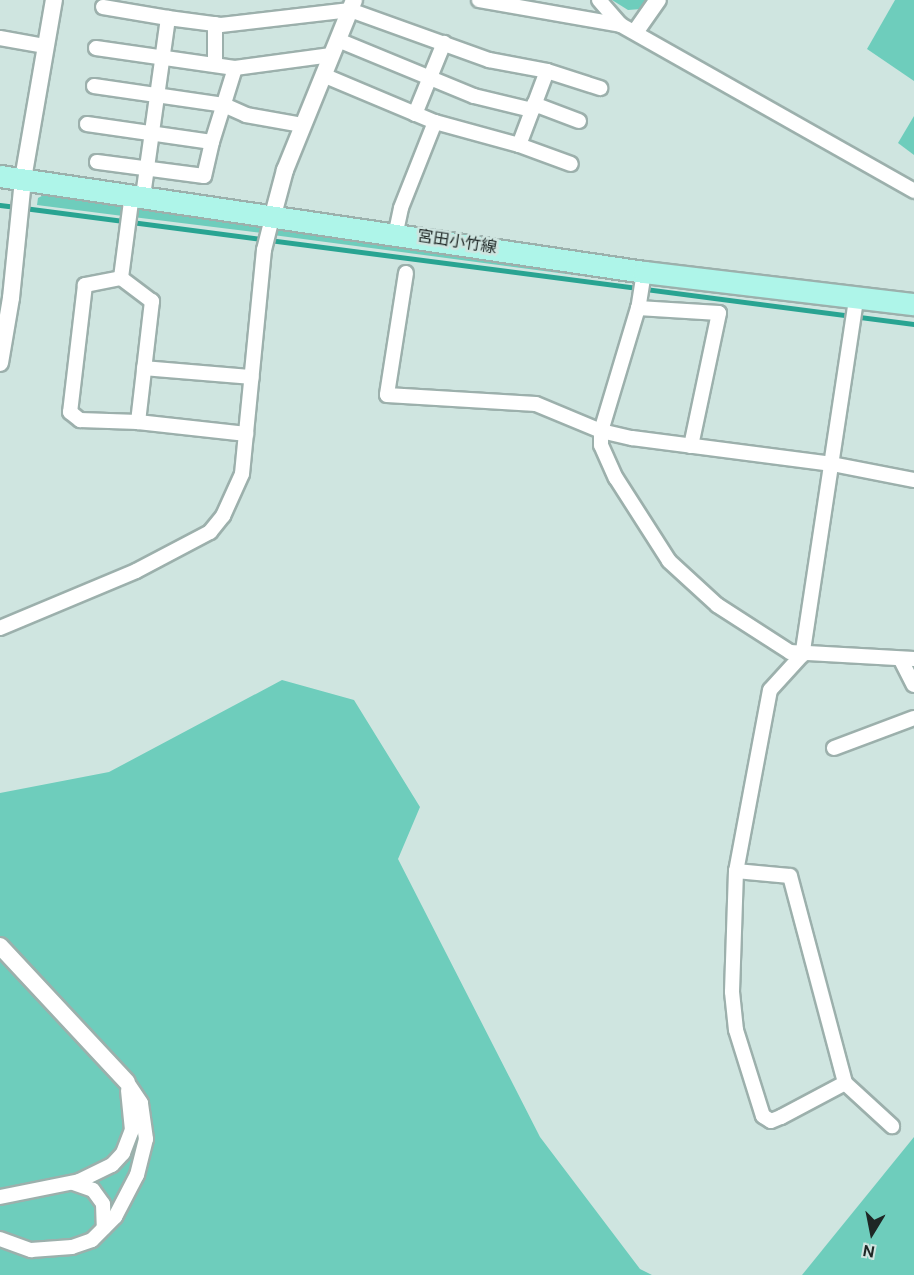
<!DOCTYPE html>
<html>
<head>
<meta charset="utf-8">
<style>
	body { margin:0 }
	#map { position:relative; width:914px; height:1275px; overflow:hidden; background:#cfe5e0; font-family:"DM Sans","Noto Sans JP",sans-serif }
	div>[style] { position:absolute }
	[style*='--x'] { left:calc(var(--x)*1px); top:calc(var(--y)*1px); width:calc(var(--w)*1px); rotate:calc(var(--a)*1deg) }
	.green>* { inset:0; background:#6ecdbc }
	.stream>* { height:4.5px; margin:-2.25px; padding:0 2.25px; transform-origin:2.25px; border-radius:2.25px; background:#29a492 }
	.roads { filter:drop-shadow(2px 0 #9cb0ac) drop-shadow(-2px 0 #9cb0ac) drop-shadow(0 2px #9cb0ac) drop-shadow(0 -2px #9cb0ac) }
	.minor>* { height:14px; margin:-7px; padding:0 7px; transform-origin:7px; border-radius:7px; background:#fff }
	.tertiary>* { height:16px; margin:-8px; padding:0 8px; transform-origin:8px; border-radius:8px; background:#fff }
	.primary>* { height:21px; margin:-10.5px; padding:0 10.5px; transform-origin:10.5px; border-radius:10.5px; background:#aef5e9 }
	span { translate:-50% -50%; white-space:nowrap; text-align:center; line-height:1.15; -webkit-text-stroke:5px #cfe5e0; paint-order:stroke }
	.street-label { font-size:16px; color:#1e2725 }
	.north { position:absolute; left:842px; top:1203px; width:60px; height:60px; -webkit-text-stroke:4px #cfe5e0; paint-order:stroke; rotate:190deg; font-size:16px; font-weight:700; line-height:24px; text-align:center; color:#1e2725 }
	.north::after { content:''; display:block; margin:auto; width:21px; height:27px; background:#1e2725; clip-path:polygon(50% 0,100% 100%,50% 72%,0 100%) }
</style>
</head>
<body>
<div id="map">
	<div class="green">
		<i style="clip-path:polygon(612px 0,647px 0,641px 9px,628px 10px)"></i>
		<i style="clip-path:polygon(895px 0,914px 0,914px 81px,867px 49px)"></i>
		<i style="clip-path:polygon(914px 116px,914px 155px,898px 143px)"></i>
		<i style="clip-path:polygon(53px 190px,120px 200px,123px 216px,37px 205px,38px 198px)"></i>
		<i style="clip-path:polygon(139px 203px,260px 220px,262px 233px,133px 217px)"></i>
		<i style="clip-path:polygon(280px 223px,632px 273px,635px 283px,273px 235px)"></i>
		<i style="clip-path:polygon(282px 680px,354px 700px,420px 807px,398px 859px,540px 1137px,640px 1269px,652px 1275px,0 1275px,0 793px,109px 772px)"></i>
		<i style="clip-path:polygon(914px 1137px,914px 1275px,802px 1275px)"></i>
	</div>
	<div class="stream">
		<i style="--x:0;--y:205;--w:16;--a:7"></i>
		<i style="--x:24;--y:208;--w:898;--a:7.43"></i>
	</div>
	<div class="roads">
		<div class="minor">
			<i style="--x:479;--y:0;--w:144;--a:10"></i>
			<i style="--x:621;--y:25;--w:337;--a:29.5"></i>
			<i style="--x:599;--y:0;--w:33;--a:49"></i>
			<i style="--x:103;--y:7;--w:66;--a:9.6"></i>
			<i style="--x:0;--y:38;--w:46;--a:10.1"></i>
			<i style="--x:338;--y:40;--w:147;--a:22.4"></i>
			<i style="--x:474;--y:96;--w:60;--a:13.6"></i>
			<i style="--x:96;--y:48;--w:140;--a:8.2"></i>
			<i style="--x:235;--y:68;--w:97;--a:-7.7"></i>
			<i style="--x:215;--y:65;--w:41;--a:-90"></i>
			<i style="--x:547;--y:71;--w:56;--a:17.8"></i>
			<i style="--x:323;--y:75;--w:121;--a:22.8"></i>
			<i style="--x:435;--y:122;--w:92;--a:111.6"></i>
			<i style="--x:401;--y:208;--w:25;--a:102"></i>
			<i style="--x:94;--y:86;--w:131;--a:8.3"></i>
			<i style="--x:224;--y:105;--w:24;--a:24"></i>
			<i style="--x:246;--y:115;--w:57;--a:10.1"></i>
			<i style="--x:534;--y:104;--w:48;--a:20.7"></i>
			<i style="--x:415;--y:114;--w:77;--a:-67.8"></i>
			<i style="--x:87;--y:124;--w:126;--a:8.2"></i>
			<i style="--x:212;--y:142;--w:35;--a:103"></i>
			<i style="--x:204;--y:176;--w:108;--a:-172.5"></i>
			<i style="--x:212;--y:142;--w:77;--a:-72.7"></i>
			<i style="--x:519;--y:145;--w:55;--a:20.1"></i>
			<i style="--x:132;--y:194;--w:85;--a:97.5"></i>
			<i style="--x:121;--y:278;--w:39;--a:37"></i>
			<i style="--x:152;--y:301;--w:122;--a:96.6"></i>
			<i style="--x:138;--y:422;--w:109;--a:6.3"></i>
			<i style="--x:143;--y:196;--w:180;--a:-82"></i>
			<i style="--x:168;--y:18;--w:53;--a:7.5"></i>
			<i style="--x:221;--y:25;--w:130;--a:-6.6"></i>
			<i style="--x:350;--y:10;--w:148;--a:19.8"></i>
			<i style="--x:489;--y:60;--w:59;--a:10.7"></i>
			<i style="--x:547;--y:71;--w:79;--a:110.7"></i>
			<i style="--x:519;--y:145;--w:87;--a:-164.7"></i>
			<i style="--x:644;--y:272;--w:36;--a:99"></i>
			<i style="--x:638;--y:308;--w:128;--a:106.7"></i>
			<i style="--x:601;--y:431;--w:14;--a:90"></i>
			<i style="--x:601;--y:445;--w:36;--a:66"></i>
			<i style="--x:616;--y:478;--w:98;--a:57.4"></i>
			<i style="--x:669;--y:561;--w:65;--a:42.5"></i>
			<i style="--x:717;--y:605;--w:87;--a:32.8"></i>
			<i style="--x:790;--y:652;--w:124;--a:3.2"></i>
			<i style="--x:406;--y:273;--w:123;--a:98.9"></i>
			<i style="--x:387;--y:395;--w:149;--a:3.5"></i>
			<i style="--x:536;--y:404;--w:70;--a:22.6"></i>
			<i style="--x:601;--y:431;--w:32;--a:13"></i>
			<i style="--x:632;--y:438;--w:202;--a:7.4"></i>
			<i style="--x:832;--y:464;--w:84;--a:11"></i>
			<i style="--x:121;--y:278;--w:37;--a:169"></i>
			<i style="--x:85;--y:285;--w:128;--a:96.7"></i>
			<i style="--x:70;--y:412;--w:13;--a:39"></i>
			<i style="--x:80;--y:420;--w:58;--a:2"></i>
			<i style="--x:856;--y:300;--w:359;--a:98.6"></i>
			<i style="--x:802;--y:655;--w:47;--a:132.4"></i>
			<i style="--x:770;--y:690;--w:184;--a:100.6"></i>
			<i style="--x:736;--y:871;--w:121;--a:91.9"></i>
			<i style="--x:732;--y:992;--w:38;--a:84"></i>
			<i style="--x:736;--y:1030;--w:90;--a:72.6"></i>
			<i style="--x:763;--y:1116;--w:9;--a:32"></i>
			<i style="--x:771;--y:1121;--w:11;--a:-22"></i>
			<i style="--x:781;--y:1117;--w:72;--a:-28"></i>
			<i style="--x:845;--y:1083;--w:64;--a:42.5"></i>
			<i style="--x:638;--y:308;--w:81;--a:3.5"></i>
			<i style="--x:719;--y:313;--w:136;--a:101.9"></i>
			<i style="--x:144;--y:368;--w:108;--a:4.8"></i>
			<i style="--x:0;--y:628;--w:147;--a:-22.7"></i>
			<i style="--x:136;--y:571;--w:84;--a:-27.8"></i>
			<i style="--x:210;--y:532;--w:21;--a:-51"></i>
			<i style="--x:223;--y:516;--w:46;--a:-65.7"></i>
			<i style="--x:242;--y:474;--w:225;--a:-84.4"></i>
			<i style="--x:264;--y:250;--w:36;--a:-76"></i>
			<i style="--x:901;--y:660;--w:28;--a:63"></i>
			<i style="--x:834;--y:748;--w:85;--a:-20.6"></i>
			<i style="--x:736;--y:871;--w:54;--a:5.3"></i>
			<i style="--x:790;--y:876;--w:214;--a:75.1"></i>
			<i style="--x:73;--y:1183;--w:21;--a:19"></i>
			<i style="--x:93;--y:1190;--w:17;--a:54"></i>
			<i style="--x:103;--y:1204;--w:24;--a:88"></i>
			<i style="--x:0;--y:1197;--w:81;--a:-11.4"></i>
			<i style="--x:79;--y:1181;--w:37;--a:-26"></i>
			<i style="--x:112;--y:1165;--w:16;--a:-47"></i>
			<i style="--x:123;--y:1153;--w:25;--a:-69"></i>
			<i style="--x:132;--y:1130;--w:40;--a:-95.7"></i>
			<i style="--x:0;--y:1239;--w:33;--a:20"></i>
			<i style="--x:31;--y:1250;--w:41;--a:-4.2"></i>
			<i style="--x:72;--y:1247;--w:21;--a:-19"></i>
			<i style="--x:92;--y:1240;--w:33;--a:-45"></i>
			<i style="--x:115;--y:1217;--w:47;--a:-62.4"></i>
			<i style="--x:137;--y:1175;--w:37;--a:-76"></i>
			<i style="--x:146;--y:1139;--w:36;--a:-98"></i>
			<i style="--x:141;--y:1103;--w:25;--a:-124"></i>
		</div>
		<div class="tertiary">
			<i style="--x:636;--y:31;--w:38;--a:-55"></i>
			<i style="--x:273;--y:215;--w:47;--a:-75.1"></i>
			<i style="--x:285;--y:170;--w:183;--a:-67.9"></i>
			<i style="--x:0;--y:363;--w:66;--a:-80.4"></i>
			<i style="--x:11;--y:298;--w:120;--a:-84.2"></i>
			<i style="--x:23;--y:179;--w:182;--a:-80.2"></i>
			<i style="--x:0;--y:946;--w:186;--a:47"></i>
		</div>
		<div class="primary">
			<i style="--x:0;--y:176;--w:651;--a:8.48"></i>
			<i style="--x:644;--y:272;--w:272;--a:6.8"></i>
		</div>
	</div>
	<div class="street-label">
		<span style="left:457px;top:242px;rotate:9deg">宮田小竹線</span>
	</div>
	<div class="north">N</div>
</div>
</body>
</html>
